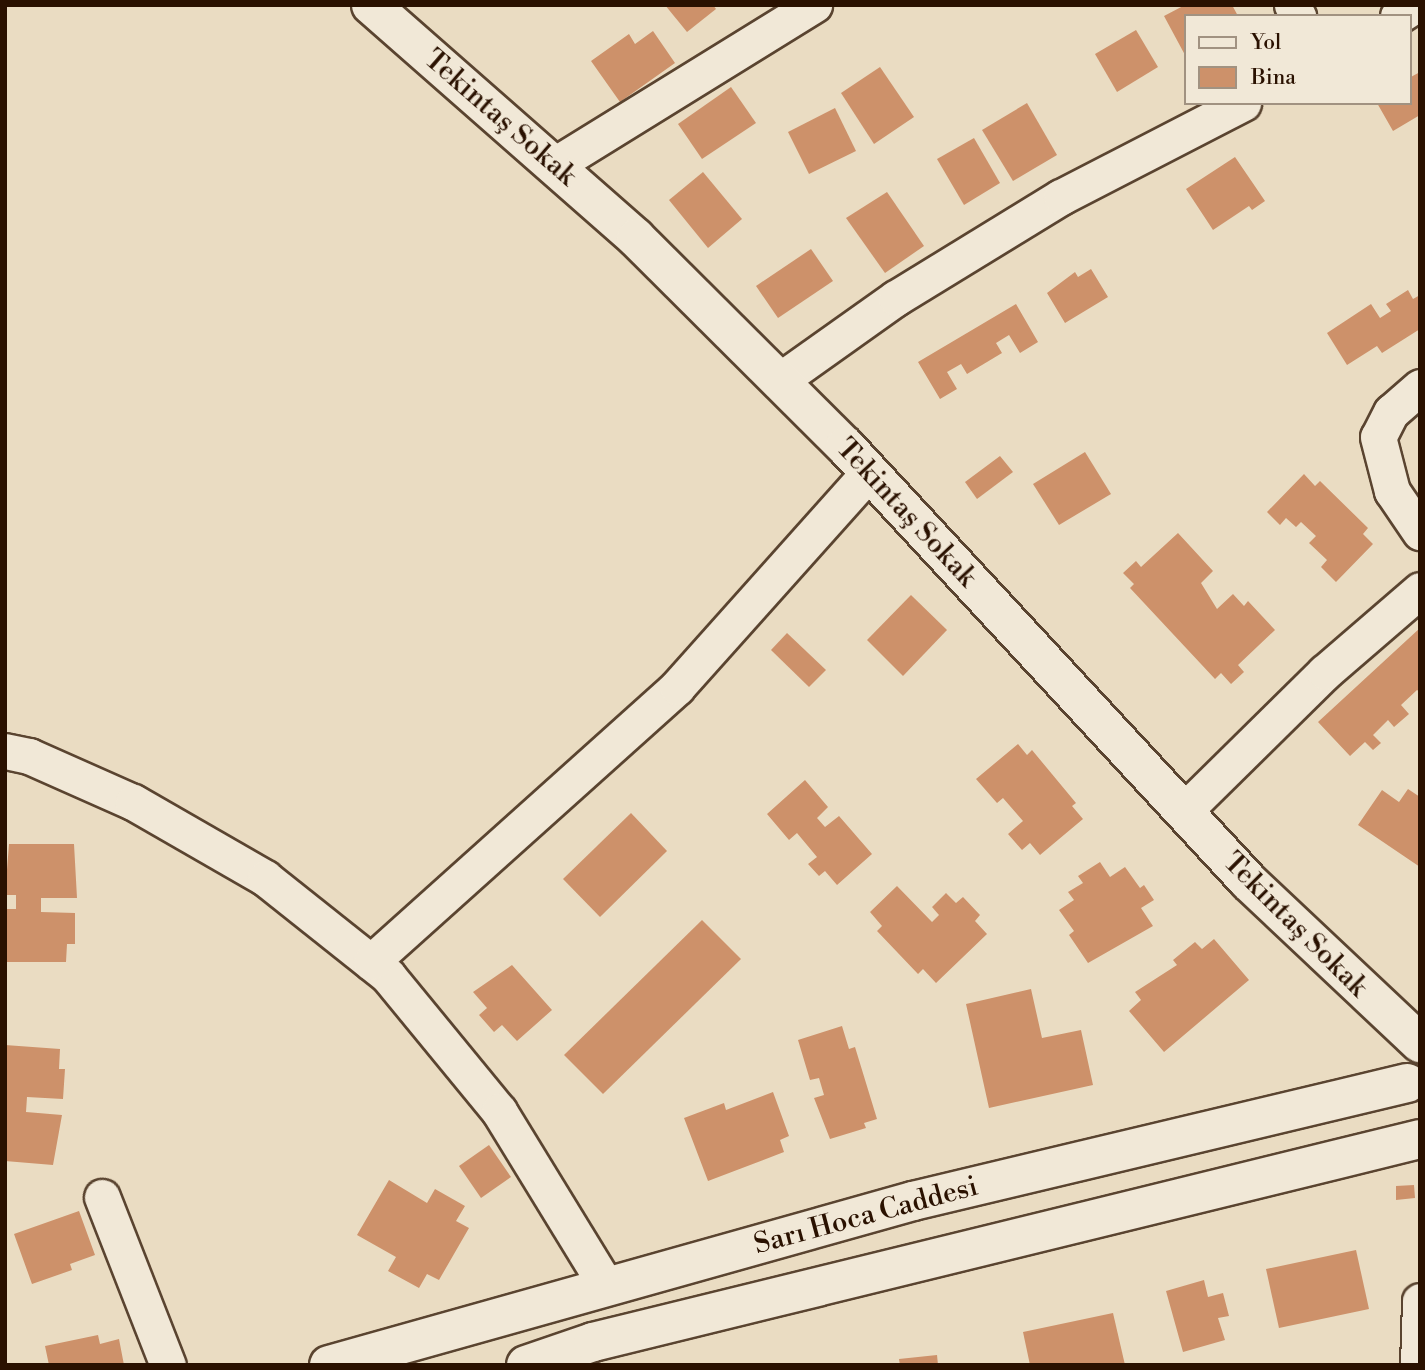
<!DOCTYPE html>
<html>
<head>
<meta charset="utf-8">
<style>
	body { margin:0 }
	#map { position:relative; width:1425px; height:1370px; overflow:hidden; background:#eadcc2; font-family:"Libre Bodoni",serif }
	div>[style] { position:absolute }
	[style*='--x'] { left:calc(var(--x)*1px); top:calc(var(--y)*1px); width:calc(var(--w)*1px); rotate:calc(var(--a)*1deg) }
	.building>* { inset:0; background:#cd916a }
	.roads { filter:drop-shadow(2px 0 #5a4430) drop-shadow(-2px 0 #5a4430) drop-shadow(0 2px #5a4430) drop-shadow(0 -2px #5a4430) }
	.street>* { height:35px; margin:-17.5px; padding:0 17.5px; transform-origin:17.5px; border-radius:17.5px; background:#f1e8d7 }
	.secondary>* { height:38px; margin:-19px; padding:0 19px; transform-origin:19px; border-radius:19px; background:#f1e8d7 }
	span { translate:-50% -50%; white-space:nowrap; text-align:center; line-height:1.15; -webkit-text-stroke:5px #f1e8d7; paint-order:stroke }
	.street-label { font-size:28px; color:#2a1100 }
	.frame { position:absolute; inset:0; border:7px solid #2a1100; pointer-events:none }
	.legend { position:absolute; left:1184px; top:14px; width:228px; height:91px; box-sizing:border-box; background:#f1e8d7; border:2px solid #a19281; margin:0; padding:9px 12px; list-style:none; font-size:21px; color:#2a1100 }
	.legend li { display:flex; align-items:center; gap:14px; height:35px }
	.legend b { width:35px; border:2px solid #a19281 }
</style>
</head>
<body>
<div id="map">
	<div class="building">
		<i style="clip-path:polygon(665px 5px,713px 5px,716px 9px,687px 32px)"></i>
		<i style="clip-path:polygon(1185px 5px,1232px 5px,1238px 16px,1185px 16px,1185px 55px,1164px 16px)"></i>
		<i style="clip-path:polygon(1136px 30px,1158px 67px,1117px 92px,1095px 54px)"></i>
		<i style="clip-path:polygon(653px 31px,675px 63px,620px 102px,591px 61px,629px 34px,635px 44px)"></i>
		<i style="clip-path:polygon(880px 67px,914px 117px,874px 144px,841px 93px)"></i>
		<i style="clip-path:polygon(1420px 72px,1420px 115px,1393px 131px,1377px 103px,1409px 103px,1409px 78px)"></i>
		<i style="clip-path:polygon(731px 87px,756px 123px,702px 159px,678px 124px)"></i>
		<i style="clip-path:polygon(1027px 103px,1057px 155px,1013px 181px,982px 130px)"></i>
		<i style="clip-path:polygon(835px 108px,856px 151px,809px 174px,788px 132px)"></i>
		<i style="clip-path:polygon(974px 138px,1000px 183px,964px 205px,937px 159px)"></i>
		<i style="clip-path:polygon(1235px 157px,1265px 201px,1252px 210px,1249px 206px,1213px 230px,1186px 189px)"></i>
		<i style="clip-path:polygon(703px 172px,742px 219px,708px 248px,669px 200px)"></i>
		<i style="clip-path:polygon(887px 192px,924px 246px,885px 273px,846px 218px)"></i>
		<i style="clip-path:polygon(811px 249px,833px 281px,778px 318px,756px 286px)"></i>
		<i style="clip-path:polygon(1091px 269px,1108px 297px,1065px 323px,1047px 293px,1075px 272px,1078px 277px)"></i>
		<i style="clip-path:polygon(1408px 290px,1413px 299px,1420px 295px,1420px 329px,1382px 353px,1377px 346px,1347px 365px,1327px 333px,1371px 304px,1380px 318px,1391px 311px,1386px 304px)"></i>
		<i style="clip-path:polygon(1016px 304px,1038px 342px,1020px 353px,1009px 335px,996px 343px,1002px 353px,967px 374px,961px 364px,947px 372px,957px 389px,940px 399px,918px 362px)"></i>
		<i style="clip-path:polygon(1085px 452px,1111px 494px,1059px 525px,1033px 484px)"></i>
		<i style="clip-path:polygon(1000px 456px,1013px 472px,977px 499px,965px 482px)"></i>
		<i style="clip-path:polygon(1304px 474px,1315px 486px,1320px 481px,1368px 528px,1363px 534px,1373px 544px,1336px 582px,1321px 567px,1327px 560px,1309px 543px,1316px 536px,1301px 522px,1296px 527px,1286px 518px,1280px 525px,1267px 512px)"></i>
		<i style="clip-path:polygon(1178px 533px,1213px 571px,1201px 583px,1217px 609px,1233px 594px,1244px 606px,1248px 601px,1275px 630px,1238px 665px,1244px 672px,1231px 684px,1221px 673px,1215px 679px,1130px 588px,1134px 584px,1123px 573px,1136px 561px,1141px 567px)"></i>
		<i style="clip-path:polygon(911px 595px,947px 630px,903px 676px,867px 640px)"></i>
		<i style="clip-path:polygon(1420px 628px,1420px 692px,1417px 690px,1401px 705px,1409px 714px,1394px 727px,1388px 720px,1373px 735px,1381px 743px,1373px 750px,1365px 742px,1350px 756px,1318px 722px)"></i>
		<i style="clip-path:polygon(787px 633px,826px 670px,809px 687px,771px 650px)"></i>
		<i style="clip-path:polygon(1018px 744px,1027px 755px,1032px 750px,1076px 803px,1072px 806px,1083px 819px,1040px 855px,1030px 843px,1022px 850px,1008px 834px,1023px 821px,1003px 798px,997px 803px,976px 779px)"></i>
		<i style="clip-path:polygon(805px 780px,828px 807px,817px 818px,825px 827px,839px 816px,872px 854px,837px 885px,825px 871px,819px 876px,808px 864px,817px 857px,797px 833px,789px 840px,767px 814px)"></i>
		<i style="clip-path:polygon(1408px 789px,1420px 797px,1420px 867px,1358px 825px,1382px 790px,1399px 802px)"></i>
		<i style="clip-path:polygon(631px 813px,667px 851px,600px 917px,563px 879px)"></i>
		<i style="clip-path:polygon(9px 844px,74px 844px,77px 898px,41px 898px,41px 912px,75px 913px,75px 944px,67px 944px,66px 962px,5px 962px,5px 909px,16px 909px,16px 895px,5px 895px)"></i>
		<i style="clip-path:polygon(1100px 862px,1110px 877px,1125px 867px,1140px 888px,1144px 885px,1154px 900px,1141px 908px,1153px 926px,1088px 963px,1069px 935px,1074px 931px,1059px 910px,1074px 900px,1068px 892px,1083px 883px,1078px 876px)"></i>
		<i style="clip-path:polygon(897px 886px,932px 922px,939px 915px,932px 907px,946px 893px,956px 903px,963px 897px,980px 915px,975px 921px,987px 934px,936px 983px,923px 969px,918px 974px,877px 931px,882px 926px,870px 912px)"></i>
		<i style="clip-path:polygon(702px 920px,741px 959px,603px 1094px,564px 1055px)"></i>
		<i style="clip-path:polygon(1214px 939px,1249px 980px,1164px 1052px,1129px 1011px,1141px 1000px,1135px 992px,1177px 965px,1173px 960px,1195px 942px,1202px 949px)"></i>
		<i style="clip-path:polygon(512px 965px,552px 1010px,517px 1041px,502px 1025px,494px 1032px,479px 1015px,487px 1008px,473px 992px)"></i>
		<i style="clip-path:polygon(1031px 989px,1042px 1038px,1081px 1030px,1093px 1085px,989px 1108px,966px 1004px)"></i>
		<i style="clip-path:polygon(842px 1026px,849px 1049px,855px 1047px,877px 1119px,864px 1123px,866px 1128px,830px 1139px,814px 1098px,824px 1095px,819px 1078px,810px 1080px,798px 1040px)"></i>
		<i style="clip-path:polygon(5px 1045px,60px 1049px,59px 1069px,65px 1069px,63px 1099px,27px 1097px,26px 1112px,62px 1115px,53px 1165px,5px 1161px)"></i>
		<i style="clip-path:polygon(773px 1092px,789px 1136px,780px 1140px,784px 1152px,708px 1181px,684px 1118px,724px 1103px,726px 1110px)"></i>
		<i style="clip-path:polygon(489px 1145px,511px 1177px,481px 1198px,459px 1166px)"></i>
		<i style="clip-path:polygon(389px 1180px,427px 1203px,435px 1189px,465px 1206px,456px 1221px,469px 1228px,439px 1280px,427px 1274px,419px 1288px,388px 1271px,396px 1257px,357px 1235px)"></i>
		<i style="clip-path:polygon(1414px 1185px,1415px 1198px,1396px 1200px,1396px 1186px)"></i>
		<i style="clip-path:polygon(79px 1211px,95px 1255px,70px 1264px,72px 1270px,32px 1284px,14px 1234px)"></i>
		<i style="clip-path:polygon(1356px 1250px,1369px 1309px,1279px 1328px,1266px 1269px)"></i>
		<i style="clip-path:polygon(1204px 1280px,1208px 1297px,1223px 1293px,1229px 1316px,1218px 1318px,1225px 1340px,1183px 1352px,1166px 1291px)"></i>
		<i style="clip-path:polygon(1113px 1313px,1125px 1365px,1030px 1365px,1023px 1332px)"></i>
		<i style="clip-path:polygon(98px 1335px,100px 1344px,119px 1339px,124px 1365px,49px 1365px,45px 1346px)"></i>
		<i style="clip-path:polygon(937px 1355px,938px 1365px,900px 1365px,899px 1359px)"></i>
	</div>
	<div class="roads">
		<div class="street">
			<i style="--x:1292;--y:5;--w:13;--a:61"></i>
			<i style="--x:1398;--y:16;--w:20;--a:-33"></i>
			<i style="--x:553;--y:166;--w:307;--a:-31.7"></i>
			<i style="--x:779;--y:381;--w:143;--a:-35.4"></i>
			<i style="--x:896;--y:298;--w:193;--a:-31.5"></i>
			<i style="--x:1061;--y:197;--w:205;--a:-27.3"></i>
			<i style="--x:1420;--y:387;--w:38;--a:139"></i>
			<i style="--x:1391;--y:412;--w:28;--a:117"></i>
			<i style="--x:1378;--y:437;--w:56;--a:75.5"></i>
			<i style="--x:1392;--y:491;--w:50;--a:55.7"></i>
			<i style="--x:5;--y:751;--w:25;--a:12"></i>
			<i style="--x:29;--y:756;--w:114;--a:23.9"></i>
			<i style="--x:133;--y:802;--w:152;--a:29.9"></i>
			<i style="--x:265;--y:878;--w:157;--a:38.5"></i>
			<i style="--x:388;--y:976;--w:175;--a:50.6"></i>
			<i style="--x:499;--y:1111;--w:206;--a:58.5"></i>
			<i style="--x:1183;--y:812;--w:199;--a:-44.6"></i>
			<i style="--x:1325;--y:672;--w:125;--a:-40.8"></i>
			<i style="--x:371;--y:962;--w:411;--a:-41.9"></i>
			<i style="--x:677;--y:687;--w:288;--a:-48.2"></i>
			<i style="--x:102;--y:1197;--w:180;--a:68.6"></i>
			<i style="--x:1418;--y:1365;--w:64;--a:-88.2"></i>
		</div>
		<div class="secondary">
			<i style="--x:371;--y:5;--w:353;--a:41.3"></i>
			<i style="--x:636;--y:238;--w:295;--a:44.9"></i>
			<i style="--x:845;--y:446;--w:594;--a:47.18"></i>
			<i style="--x:1249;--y:882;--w:235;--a:43.3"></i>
			<i style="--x:329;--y:1365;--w:607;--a:-15.69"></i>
			<i style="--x:913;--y:1201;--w:508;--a:-13.43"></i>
			<i style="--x:526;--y:1365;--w:71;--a:-18.9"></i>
			<i style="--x:593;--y:1342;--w:852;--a:-13.79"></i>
		</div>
	</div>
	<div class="street-label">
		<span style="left:500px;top:118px;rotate:41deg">Tekintaş Sokak</span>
		<span style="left:906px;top:513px;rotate:47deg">Tekintaş Sokak</span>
		<span style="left:1295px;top:925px;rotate:45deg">Tekintaş Sokak</span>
		<span style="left:866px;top:1216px;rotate:-15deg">Sarı Hoca Caddesi</span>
	</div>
	<div class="frame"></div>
	<ul class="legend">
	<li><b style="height:9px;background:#f1e8d7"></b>Yol</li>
	<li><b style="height:19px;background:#cd916a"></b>Bina</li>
	</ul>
</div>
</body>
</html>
